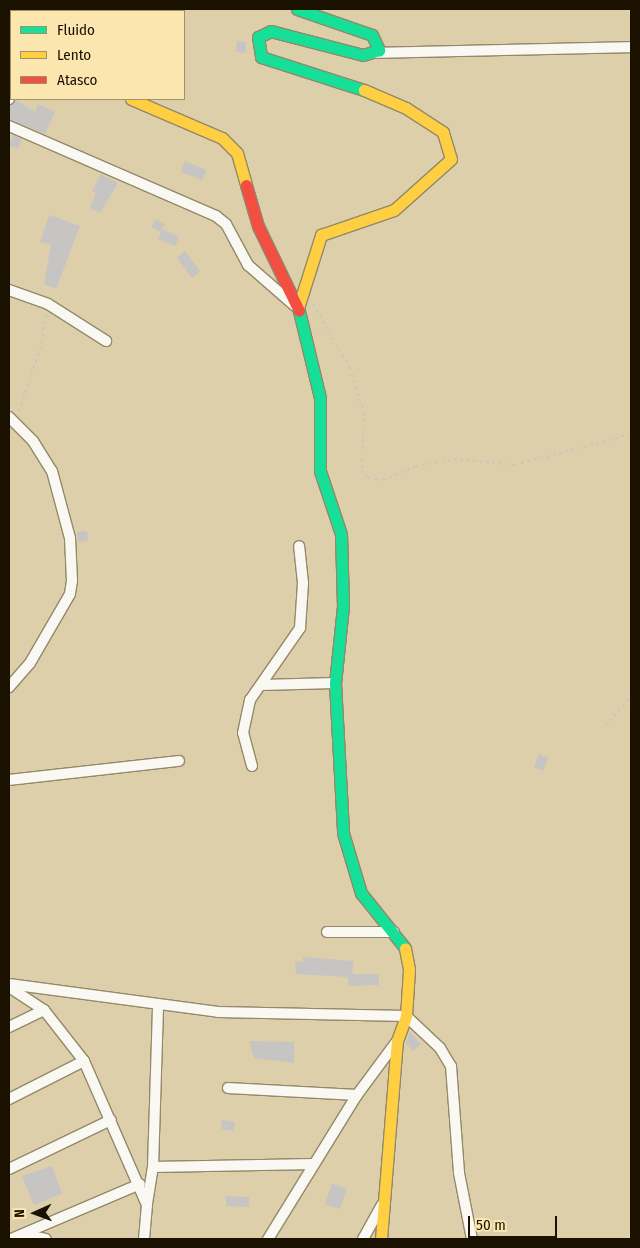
<!DOCTYPE html>
<html>
<head>
<meta charset="utf-8">
<style>
	body { margin:0 }
	#map { position:relative; width:640px; height:1248px; overflow:hidden; background:#ddcfaa; font-family:"Fira Sans Condensed",sans-serif }
	div>[style] { position:absolute }
	[style*='--x'] { left:calc(var(--x)*1px); top:calc(var(--y)*1px); width:calc(var(--w)*1px); rotate:calc(var(--a)*1deg) }
	.building>* { inset:0; background:#c6c5c3 }
	.path>* { height:2px; margin-top:-1px; transform-origin:0; background:repeating-linear-gradient(90deg,#cbc6bc 0 2.5px,transparent 0 6.5px) }
	.roads { filter:drop-shadow(1px 0 #93886a) drop-shadow(-1px 0 #93886a) drop-shadow(0 1px #93886a) drop-shadow(0 -1px #93886a) }
	.street>* { height:10px; margin:-5px; padding:0 5px; transform-origin:5px; border-radius:5px; background:#faf8f2 }
	.fast>* { height:11px; margin:-5.5px; padding:0 5.5px; transform-origin:5.5px; border-radius:5.5px; background:#16e098 }
	.slow>* { height:11px; margin:-5.5px; padding:0 5.5px; transform-origin:5.5px; border-radius:5.5px; background:#ffcf43 }
	.jam>* { height:11px; margin:-5.5px; padding:0 5.5px; transform-origin:5.5px; border-radius:5.5px; background:#f24e42 }
	span { translate:-50% -50%; white-space:nowrap; text-align:center; line-height:1.15; -webkit-text-stroke:4.5px #fbe6b0; paint-order:stroke }
	.frame { position:absolute; inset:0; border:10px solid #1b1100; pointer-events:none }
	.legend { position:absolute; left:10px; top:10px; width:175px; height:90px; box-sizing:border-box; background:#fbe6b0; border:1px solid #a1916a; margin:0; padding:6px 9px; list-style:none; font-size:15px; color:#1b1100 }
	.legend li { display:flex; align-items:center; gap:10px; height:25px }
	.legend b { width:25px; border:1px solid #a1916a }
	.north { position:absolute; left:10px; top:1188px; width:50px; height:50px; -webkit-text-stroke:4px #fbe6b0; paint-order:stroke; rotate:268deg; font-size:14px; font-weight:700; line-height:20px; text-align:center; color:#1b1100 }
	.north::after { content:''; display:block; margin:auto; width:18px; height:22px; background:#1b1100; clip-path:polygon(50% 0,100% 100%,50% 72%,0 100%) }
	.scale { position:absolute; left:468px; top:1216px; width:89px; height:22px; box-sizing:border-box; border:2px solid #1b1100; border-top:0; padding-left:6px; font-size:15px; line-height:18px; white-space:nowrap; color:#1b1100; -webkit-text-stroke:4px #fbe6b0; paint-order:stroke }
</style>
</head>
<body>
<div id="map">
	<div class="building">
		<i style="clip-path:polygon(237px 41px,246px 42px,245px 53px,236px 52px)"></i>
		<i style="clip-path:polygon(16px 100px,35px 112px,38px 104px,55px 112px,45px 134px,9px 119px,9px 106px)"></i>
		<i style="clip-path:polygon(13px 135px,22px 139px,18px 149px,9px 146px)"></i>
		<i style="clip-path:polygon(185px 161px,207px 170px,202px 180px,181px 172px)"></i>
		<i style="clip-path:polygon(101px 174px,118px 183px,100px 213px,90px 208px,96px 193px,92px 191px)"></i>
		<i style="clip-path:polygon(49px 215px,80px 226px,56px 289px,44px 284px,51px 245px,40px 242px)"></i>
		<i style="clip-path:polygon(156px 219px,165px 224px,160px 232px,151px 227px)"></i>
		<i style="clip-path:polygon(162px 229px,179px 237px,175px 246px,158px 239px)"></i>
		<i style="clip-path:polygon(185px 251px,200px 271px,192px 278px,177px 258px)"></i>
		<i style="clip-path:polygon(87px 531px,88px 541px,78px 542px,77px 532px)"></i>
		<i style="clip-path:polygon(539px 754px,548px 758px,543px 771px,534px 767px)"></i>
		<i style="clip-path:polygon(303px 957px,354px 961px,352px 974px,379px 974px,379px 985px,349px 986px,348px 977px,296px 974px,295px 962px,303px 962px)"></i>
		<i style="clip-path:polygon(410px 1032px,421px 1044px,413px 1051px,406px 1043px)"></i>
		<i style="clip-path:polygon(249px 1041px,294px 1042px,294px 1063px,254px 1058px)"></i>
		<i style="clip-path:polygon(222px 1120px,235px 1122px,233px 1131px,221px 1129px)"></i>
		<i style="clip-path:polygon(52px 1166px,62px 1194px,34px 1205px,22px 1176px)"></i>
		<i style="clip-path:polygon(332px 1184px,347px 1188px,340px 1209px,325px 1204px)"></i>
		<i style="clip-path:polygon(226px 1196px,249px 1197px,249px 1207px,226px 1206px)"></i>
	</div>
	<div class="path">
		<i style="--x:43;--y:11;--w:2;--a:-63"></i>
		<i style="--x:313;--y:304;--w:74;--a:60"></i>
		<i style="--x:350;--y:368;--w:47;--a:72.7"></i>
		<i style="--x:364;--y:413;--w:57;--a:92"></i>
		<i style="--x:362;--y:470;--w:10;--a:53"></i>
		<i style="--x:368;--y:478;--w:15;--a:8"></i>
		<i style="--x:383;--y:480;--w:36;--a:-23"></i>
		<i style="--x:416;--y:466;--w:39;--a:-10"></i>
		<i style="--x:454;--y:459;--w:61;--a:5.6"></i>
		<i style="--x:515;--y:465;--w:120;--a:-15"></i>
		<i style="--x:19;--y:411;--w:65;--a:-71.3"></i>
		<i style="--x:40;--y:349;--w:35;--a:-80"></i>
		<i style="--x:606;--y:726;--w:39;--a:-50"></i>
	</div>
	<div class="roads">
		<div class="street">
			<i style="--x:81;--y:9;--w:4;--a:27"></i>
			<i style="--x:376;--y:53;--w:255;--a:-1.3"></i>
			<i style="--x:9;--y:99;--w:6;--a:-72"></i>
			<i style="--x:9;--y:126;--w:226;--a:23.5"></i>
			<i style="--x:216;--y:216;--w:13;--a:39"></i>
			<i style="--x:226;--y:224;--w:47;--a:61.8"></i>
			<i style="--x:248;--y:265;--w:62;--a:41.1"></i>
			<i style="--x:9;--y:290;--w:41;--a:19.7"></i>
			<i style="--x:48;--y:304;--w:69;--a:32.5"></i>
			<i style="--x:9;--y:417;--w:34;--a:45"></i>
			<i style="--x:33;--y:441;--w:36;--a:58"></i>
			<i style="--x:52;--y:471;--w:69;--a:75"></i>
			<i style="--x:70;--y:538;--w:43;--a:87.3"></i>
			<i style="--x:72;--y:581;--w:13;--a:99"></i>
			<i style="--x:70;--y:594;--w:80;--a:120.1"></i>
			<i style="--x:30;--y:663;--w:32;--a:131"></i>
			<i style="--x:261;--y:685;--w:74;--a:-1.5"></i>
			<i style="--x:252;--y:766;--w:34;--a:-105"></i>
			<i style="--x:243;--y:733;--w:34;--a:-78"></i>
			<i style="--x:250;--y:700;--w:88;--a:-55.2"></i>
			<i style="--x:300;--y:628;--w:45;--a:-86.2"></i>
			<i style="--x:303;--y:583;--w:37;--a:-96"></i>
			<i style="--x:9;--y:780;--w:171;--a:-6.4"></i>
			<i style="--x:327;--y:932;--w:67;--a:0"></i>
			<i style="--x:9;--y:984;--w:211;--a:7.6"></i>
			<i style="--x:218;--y:1012;--w:188;--a:1.2"></i>
			<i style="--x:406;--y:1016;--w:47;--a:43.3"></i>
			<i style="--x:440;--y:1048;--w:21;--a:59"></i>
			<i style="--x:451;--y:1066;--w:107;--a:85.7"></i>
			<i style="--x:459;--y:1173;--w:67;--a:78.9"></i>
			<i style="--x:9;--y:987;--w:42;--a:33.3"></i>
			<i style="--x:44;--y:1010;--w:65;--a:51.9"></i>
			<i style="--x:84;--y:1061;--w:157;--a:66.4"></i>
			<i style="--x:147;--y:1205;--w:34;--a:95"></i>
			<i style="--x:9;--y:1027;--w:39;--a:-26"></i>
			<i style="--x:228;--y:1088;--w:129;--a:3.1"></i>
			<i style="--x:9;--y:1099;--w:84;--a:-26.9"></i>
			<i style="--x:153;--y:1167;--w:161;--a:-1.1"></i>
			<i style="--x:9;--y:1169;--w:113;--a:-25.7"></i>
			<i style="--x:147;--y:1204;--w:37;--a:-81"></i>
			<i style="--x:153;--y:1167;--w:163;--a:-88.2"></i>
			<i style="--x:26;--y:1235;--w:20;--a:11"></i>
			<i style="--x:11;--y:1239;--w:140;--a:-23.1"></i>
			<i style="--x:268;--y:1239;--w:169;--a:-58.3"></i>
			<i style="--x:357;--y:1095;--w:67;--a:-53.5"></i>
			<i style="--x:363;--y:1239;--w:39;--a:-61"></i>
		</div>
		<div class="fast">
			<i style="--x:297;--y:9;--w:79;--a:19.1"></i>
			<i style="--x:372;--y:35;--w:17;--a:65"></i>
			<i style="--x:379;--y:50;--w:17;--a:163"></i>
			<i style="--x:363;--y:55;--w:95;--a:-165.4"></i>
			<i style="--x:271;--y:31;--w:14;--a:155"></i>
			<i style="--x:258;--y:37;--w:20;--a:81"></i>
			<i style="--x:261;--y:57;--w:108;--a:17.8"></i>
			<i style="--x:299;--y:311;--w:89;--a:76.4"></i>
			<i style="--x:320;--y:398;--w:73;--a:90"></i>
			<i style="--x:320;--y:471;--w:66;--a:71.6"></i>
			<i style="--x:341;--y:534;--w:72;--a:88.4"></i>
			<i style="--x:343;--y:606;--w:77;--a:95.9"></i>
			<i style="--x:335;--y:683;--w:150;--a:86.9"></i>
			<i style="--x:343;--y:833;--w:63;--a:73.3"></i>
			<i style="--x:361;--y:893;--w:70;--a:51.3"></i>
		</div>
		<div class="slow">
			<i style="--x:131;--y:99;--w:99;--a:23.2"></i>
			<i style="--x:222;--y:138;--w:21;--a:45"></i>
			<i style="--x:237;--y:153;--w:33;--a:74"></i>
			<i style="--x:298;--y:308;--w:77;--a:-72.5"></i>
			<i style="--x:321;--y:235;--w:77;--a:-18.9"></i>
			<i style="--x:394;--y:210;--w:76;--a:-41.8"></i>
			<i style="--x:451;--y:159;--w:28;--a:-107"></i>
			<i style="--x:443;--y:132;--w:44;--a:-147"></i>
			<i style="--x:406;--y:108;--w:46;--a:-156.8"></i>
			<i style="--x:381;--y:1239;--w:199;--a:-85.4"></i>
			<i style="--x:397;--y:1041;--w:27;--a:-70"></i>
			<i style="--x:406;--y:1016;--w:47;--a:-86.3"></i>
			<i style="--x:409;--y:969;--w:21;--a:-101"></i>
		</div>
		<div class="jam">
			<i style="--x:246;--y:185;--w:43;--a:73.7"></i>
			<i style="--x:258;--y:226;--w:94;--a:64.2"></i>
		</div>
	</div>
	<div class="frame"></div>
	<ul class="legend">
	<li><b style="height:6px;background:#16e098"></b>Fluido</li>
	<li><b style="height:6px;background:#ffcf43"></b>Lento</li>
	<li><b style="height:6px;background:#f24e42"></b>Atasco</li>
	</ul>
	<div class="north">N</div>
	<div class="scale">50 m</div>
</div>
</body>
</html>
